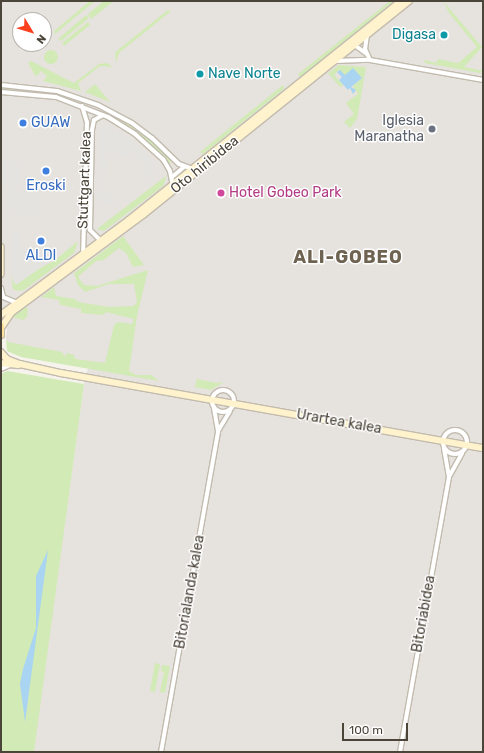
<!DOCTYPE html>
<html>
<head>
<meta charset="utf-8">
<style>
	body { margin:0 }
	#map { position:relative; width:484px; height:753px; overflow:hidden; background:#f6f3ec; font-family:Rubik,sans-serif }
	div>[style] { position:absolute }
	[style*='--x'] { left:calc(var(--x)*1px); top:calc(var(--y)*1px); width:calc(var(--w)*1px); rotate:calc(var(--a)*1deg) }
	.industrial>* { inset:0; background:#e6e2dd }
	.green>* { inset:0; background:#d2eab5 }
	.round { border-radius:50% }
	.parking>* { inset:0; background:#e5e3e0 }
	.water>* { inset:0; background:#a9d4f2 }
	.roads { filter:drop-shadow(1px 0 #c2bbae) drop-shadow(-1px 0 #c2bbae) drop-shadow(0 1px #c2bbae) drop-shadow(0 -1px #c2bbae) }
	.street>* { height:4px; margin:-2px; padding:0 2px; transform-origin:2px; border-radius:2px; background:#fff }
	.street>.ring { margin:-2px; padding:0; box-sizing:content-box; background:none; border:4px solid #fff; border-radius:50% }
	.secondary>* { height:5.5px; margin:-2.75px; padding:0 2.75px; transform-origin:2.75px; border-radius:2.75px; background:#fff3cd }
	.primary>* { height:6px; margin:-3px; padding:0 3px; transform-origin:3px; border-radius:3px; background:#ffe39c }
	.dots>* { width:11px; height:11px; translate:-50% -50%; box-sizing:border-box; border:2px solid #fff; border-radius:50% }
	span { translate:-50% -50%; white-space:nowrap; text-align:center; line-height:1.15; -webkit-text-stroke:3px #fff; paint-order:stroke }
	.culture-label { font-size:14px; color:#0d838f }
	.right { translate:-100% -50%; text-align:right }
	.left { translate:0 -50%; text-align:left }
	.worship-label { font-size:14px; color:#5b616d }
	.shop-label { font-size:14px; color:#366cbe }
	.street-label { font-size:14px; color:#4b4439 }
	.hotel-label { font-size:14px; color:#b23c85 }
	.district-label { font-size:18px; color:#6e6250; font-weight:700; letter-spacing:1px }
	.frame { position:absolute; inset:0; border:2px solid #4b4439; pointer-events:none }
	.north { position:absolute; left:12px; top:12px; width:40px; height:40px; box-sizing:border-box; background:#fff; border:1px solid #b7b4b0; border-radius:50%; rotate:128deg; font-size:11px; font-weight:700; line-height:16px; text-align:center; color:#4b4439 }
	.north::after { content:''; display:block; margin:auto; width:14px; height:18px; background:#fc3f1d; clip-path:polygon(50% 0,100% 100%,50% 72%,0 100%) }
	.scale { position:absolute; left:342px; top:723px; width:66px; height:18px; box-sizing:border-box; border:2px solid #4b4439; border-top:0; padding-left:5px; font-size:12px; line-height:14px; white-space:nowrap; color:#4b4439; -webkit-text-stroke:3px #fff; paint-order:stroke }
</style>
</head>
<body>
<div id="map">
	<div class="industrial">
		<i style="clip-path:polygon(evenodd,1px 1px,483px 1px,483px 752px,33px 752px,84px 384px,89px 364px,9px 345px,6px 339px,7px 325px,11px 318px,1px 308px,1px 1px,20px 20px,44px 20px,44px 44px,20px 44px,20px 20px)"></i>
	</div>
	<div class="green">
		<i style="clip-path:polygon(90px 1px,95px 1px,55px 34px,54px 31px)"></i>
		<i style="clip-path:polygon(104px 1px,114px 1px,91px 19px,88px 14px)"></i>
		<i style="clip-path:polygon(390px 1px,394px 1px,300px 77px,298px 74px)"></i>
		<i style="clip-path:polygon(444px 2px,482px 47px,464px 67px,483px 71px,480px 73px,425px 63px,424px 60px,436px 63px,438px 59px,458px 63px,477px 47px,449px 13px)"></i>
		<i style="clip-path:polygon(168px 10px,171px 11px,119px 53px,116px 63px,115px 53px,119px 49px)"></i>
		<i style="clip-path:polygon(86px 15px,89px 18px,61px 41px,58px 39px)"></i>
		<i style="clip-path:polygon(88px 22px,90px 25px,64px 46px,62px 43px)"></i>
		<i class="round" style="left:44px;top:50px;width:14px;height:14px"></i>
		<i style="clip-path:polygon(31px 61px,74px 83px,99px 64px,107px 63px,113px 67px,100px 66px,78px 83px,81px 91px,43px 81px,47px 76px,41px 71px,36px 77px,28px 63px)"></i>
		<i style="clip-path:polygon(339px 65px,366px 67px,357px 119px,350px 128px,344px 122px,354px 114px,346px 103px,358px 94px,353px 86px,362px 78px,344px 76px,339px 70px,334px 75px,343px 85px,340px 87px,328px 73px)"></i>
		<i style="clip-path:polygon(95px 84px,110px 102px,85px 92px)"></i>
		<i style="clip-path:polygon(283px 85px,284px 89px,203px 154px,200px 152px)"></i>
		<i style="clip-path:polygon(1px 86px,34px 88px,73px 96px,72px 100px,42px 93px,1px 90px)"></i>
		<i style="clip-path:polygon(111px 112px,152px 140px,172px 160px,169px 164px,149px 144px,110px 116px)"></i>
		<i style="clip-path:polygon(166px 176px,164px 185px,158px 190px,104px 231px,97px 229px)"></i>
		<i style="clip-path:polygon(123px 236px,144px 265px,133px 267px,126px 253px,119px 248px,104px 260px,96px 261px,78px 277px,84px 285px,97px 286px,148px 270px,137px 316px,129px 371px,136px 375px,151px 375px,159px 381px,21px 357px,7px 351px,6px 339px,8px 342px,62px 352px,65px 357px,67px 353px,74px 355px,75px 359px,105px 363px,114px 325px,118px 322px,132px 324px,134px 319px,106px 312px,103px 315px,81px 313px,81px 309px,60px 305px,59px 300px,41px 297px,54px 287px,56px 296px,75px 299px,78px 302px,109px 307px,134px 306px,137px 302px,134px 284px,109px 284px,85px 292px,78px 285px,74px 273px)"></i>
		<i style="clip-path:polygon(78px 241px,74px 253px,24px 290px,18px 291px,13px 289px,11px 272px,13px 281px,54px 261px)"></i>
		<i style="clip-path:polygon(24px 308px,28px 308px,27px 317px,23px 320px,12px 317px)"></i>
		<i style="clip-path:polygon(7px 371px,84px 384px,34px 752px,1px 752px,1px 374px)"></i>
		<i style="clip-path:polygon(197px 379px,217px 383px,224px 382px,211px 390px,195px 387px)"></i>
		<i style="clip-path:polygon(155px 663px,160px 664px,155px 692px,150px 691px)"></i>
		<i style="clip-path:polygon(162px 665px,170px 666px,165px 693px,160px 692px,164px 672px,161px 671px)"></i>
	</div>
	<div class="parking">
		<i style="clip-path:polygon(106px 125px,135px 142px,160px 168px,156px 177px,144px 187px,144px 163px,123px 156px,117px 162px,117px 156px,110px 156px,107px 160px,106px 191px,113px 190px,113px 194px,120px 202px,114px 208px,110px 204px,96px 210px,100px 128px,104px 129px)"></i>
		<i style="clip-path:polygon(1px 160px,21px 161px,20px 190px,40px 190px,43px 229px,39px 229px,39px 218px,11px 217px,10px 213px,7px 214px,6px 209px,9px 208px,1px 179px)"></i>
		<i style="clip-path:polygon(11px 228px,21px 228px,20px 249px,54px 249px,51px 257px,53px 259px,16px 285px,13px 281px)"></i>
	</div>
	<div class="water">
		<i style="clip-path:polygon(353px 68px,362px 78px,351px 87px,356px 90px,353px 94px,350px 88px,348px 90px,339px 80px,342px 77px,337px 72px,340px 70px,345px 75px)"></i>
		<i style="clip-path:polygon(48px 550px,25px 722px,20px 684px,23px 669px,36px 628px,36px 576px)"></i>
	</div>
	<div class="roads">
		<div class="street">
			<i style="--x:367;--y:35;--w:14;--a:98"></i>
			<i style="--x:365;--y:49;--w:12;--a:66"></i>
			<i style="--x:353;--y:44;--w:17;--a:36"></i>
			<i style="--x:334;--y:61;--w:36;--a:-2"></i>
			<i style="--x:370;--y:60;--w:115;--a:10"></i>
			<i style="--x:1;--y:85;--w:56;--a:6.1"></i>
			<i style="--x:57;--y:91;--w:43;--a:18.9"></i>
			<i style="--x:98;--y:105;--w:38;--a:28"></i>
			<i style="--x:132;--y:123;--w:25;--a:37"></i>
			<i style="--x:152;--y:138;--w:37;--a:44"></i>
			<i style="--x:179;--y:164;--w:15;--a:20"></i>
			<i style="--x:1;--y:92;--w:55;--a:5.2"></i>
			<i style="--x:56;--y:97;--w:56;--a:21"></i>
			<i style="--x:108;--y:117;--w:32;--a:32"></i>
			<i style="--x:135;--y:134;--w:38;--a:42"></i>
			<i style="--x:163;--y:159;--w:14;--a:60"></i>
			<i style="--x:170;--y:171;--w:15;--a:79"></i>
			<i style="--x:82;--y:106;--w:17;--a:73"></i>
			<i style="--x:87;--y:122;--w:133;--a:91.7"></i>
			<i style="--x:172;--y:177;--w:16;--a:-40"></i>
			<i style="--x:101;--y:241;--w:16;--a:-135"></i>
			<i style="--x:90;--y:230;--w:100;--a:-88.9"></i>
			<i style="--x:92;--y:130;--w:10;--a:-79"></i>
			<i style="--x:94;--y:120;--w:10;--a:-29"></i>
			<i style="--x:1;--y:288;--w:9;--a:77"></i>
			<i style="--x:3;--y:297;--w:15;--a:23"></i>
			<i style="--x:1;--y:369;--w:10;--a:-24"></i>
			<i class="ring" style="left:212px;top:390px;width:18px;height:18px"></i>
			<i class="ring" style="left:443px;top:430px;width:20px;height:20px"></i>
			<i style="--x:218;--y:431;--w:23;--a:-59"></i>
			<i style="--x:450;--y:475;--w:25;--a:-61"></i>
			<i style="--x:161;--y:752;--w:326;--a:-79.9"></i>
			<i style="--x:218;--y:431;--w:23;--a:-100"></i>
			<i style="--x:400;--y:752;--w:279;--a:-79.9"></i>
			<i style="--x:449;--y:477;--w:29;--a:-100"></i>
		</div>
		<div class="secondary">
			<i style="--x:1;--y:247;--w:27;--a:90"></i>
			<i style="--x:1;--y:315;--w:159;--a:-36.6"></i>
			<i style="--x:129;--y:220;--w:349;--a:-38.8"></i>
			<i style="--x:1;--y:328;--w:18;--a:-56"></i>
			<i style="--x:11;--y:313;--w:164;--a:-36.6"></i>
			<i style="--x:143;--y:215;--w:341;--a:-38.8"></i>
			<i style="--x:1;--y:352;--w:9;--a:49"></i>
			<i style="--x:7;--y:359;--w:14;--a:21"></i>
			<i style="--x:20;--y:364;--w:42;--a:12.4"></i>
			<i style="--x:61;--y:373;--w:429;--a:10.1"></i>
			<i style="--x:1;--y:363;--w:17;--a:7"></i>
		</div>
		<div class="primary">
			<i style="--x:1;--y:326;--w:9;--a:90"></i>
		</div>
	</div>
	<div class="dots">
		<i style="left:444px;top:35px;background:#0f9aa8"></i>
		<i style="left:200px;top:74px;background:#0f9aa8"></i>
		<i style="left:23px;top:123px;background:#3f7fe0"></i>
		<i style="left:432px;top:129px;background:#6b7280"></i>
		<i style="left:46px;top:171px;background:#3f7fe0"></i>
		<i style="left:221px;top:193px;background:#d1479c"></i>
		<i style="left:41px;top:241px;background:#3f7fe0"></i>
	</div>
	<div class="culture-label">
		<span class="right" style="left:436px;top:35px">Digasa</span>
		<span class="left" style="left:208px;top:74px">Nave Norte</span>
	</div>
	<div class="worship-label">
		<span class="right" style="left:424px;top:129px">Iglesia<br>Maranatha</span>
	</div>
	<div class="shop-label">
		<span class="left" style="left:31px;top:123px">GUAW</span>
		<span style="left:46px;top:186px">Eroski</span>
		<span style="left:41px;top:256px">ALDI</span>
	</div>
	<div class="street-label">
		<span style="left:205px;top:165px;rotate:-39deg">Oto hiribidea</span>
		<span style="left:85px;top:180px;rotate:-88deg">Stuttgart kalea</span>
		<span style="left:339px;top:422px;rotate:10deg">Urartea kalea</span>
		<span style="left:190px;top:592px;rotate:-80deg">Bitorialanda kalea</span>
		<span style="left:424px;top:614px;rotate:-80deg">Bitoriabidea</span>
	</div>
	<div class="hotel-label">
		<span class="left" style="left:229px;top:193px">Hotel Gobeo Park</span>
	</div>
	<div class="district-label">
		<span style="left:348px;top:257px">ALI-GOBEO</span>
	</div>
	<div class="frame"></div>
	<div class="north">N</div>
	<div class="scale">100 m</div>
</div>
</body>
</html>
